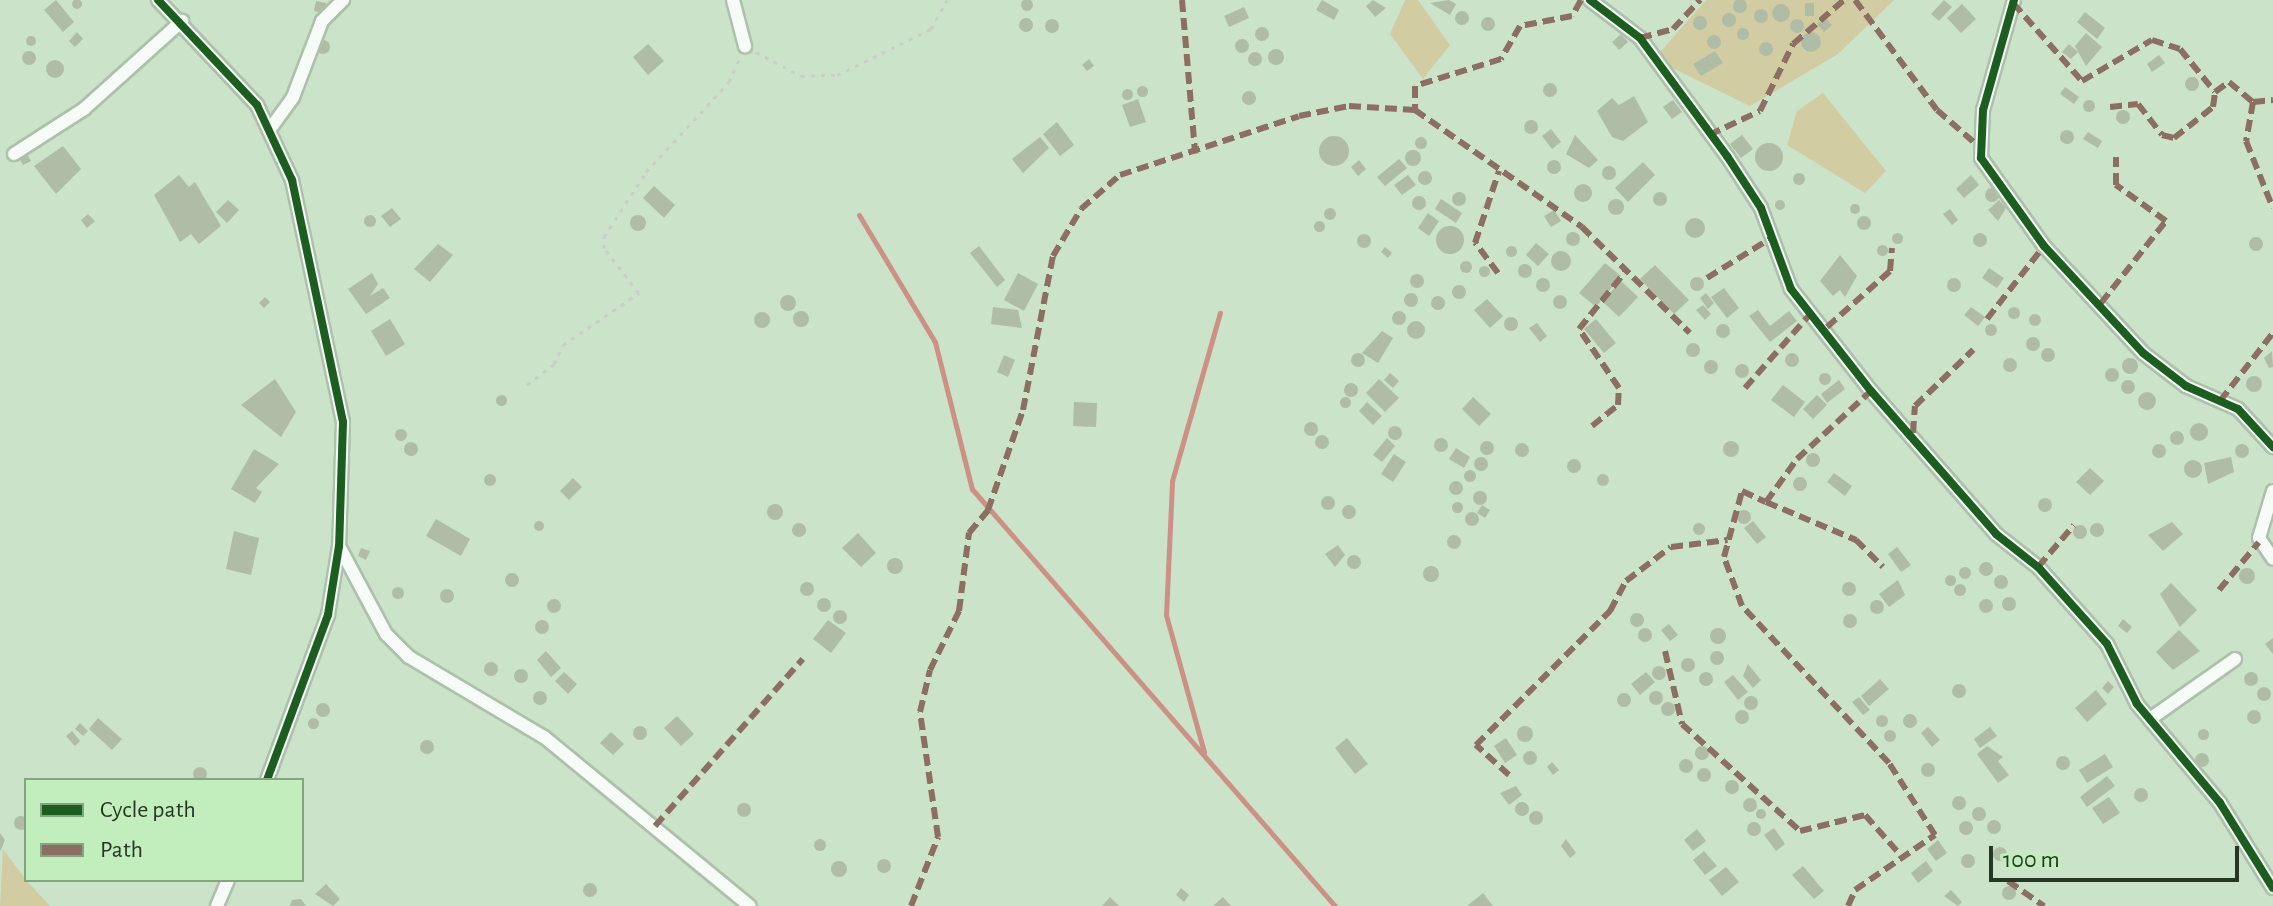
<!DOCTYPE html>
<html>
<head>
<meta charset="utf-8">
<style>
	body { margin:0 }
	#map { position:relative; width:2273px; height:906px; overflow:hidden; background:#cbe3c9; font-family:"Alegreya Sans",sans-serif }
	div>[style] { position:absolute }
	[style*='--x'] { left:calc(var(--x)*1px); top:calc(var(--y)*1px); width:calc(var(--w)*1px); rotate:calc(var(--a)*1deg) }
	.green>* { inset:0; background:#d2cca3 }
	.stream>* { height:5px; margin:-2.5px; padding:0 2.5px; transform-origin:2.5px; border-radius:2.5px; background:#cd9086 }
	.building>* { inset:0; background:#afbda6 }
	.round { border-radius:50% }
	.path>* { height:3px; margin-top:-1.5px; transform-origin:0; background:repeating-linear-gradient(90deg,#c8cfc7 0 4px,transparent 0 10px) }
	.roads { filter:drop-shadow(2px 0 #adc0ab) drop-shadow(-2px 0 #adc0ab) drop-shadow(0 2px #adc0ab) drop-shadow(0 -2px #adc0ab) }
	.minor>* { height:12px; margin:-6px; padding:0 6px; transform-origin:6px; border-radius:6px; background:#f7fbf7 }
	.quiet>* { height:6px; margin-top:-3px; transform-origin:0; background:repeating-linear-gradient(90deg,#8d6e63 0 12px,transparent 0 18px) }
	.cycleway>* { height:8px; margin:-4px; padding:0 4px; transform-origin:4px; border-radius:4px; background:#1b5e20 }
	span { translate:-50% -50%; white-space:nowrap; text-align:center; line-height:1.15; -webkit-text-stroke:7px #c2eebe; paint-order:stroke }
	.legend { position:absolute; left:24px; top:778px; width:280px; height:104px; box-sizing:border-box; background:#c2eebe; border:2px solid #84a580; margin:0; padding:10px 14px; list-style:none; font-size:24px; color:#263724 }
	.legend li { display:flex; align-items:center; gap:16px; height:40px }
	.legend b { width:40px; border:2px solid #84a580 }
	.scale { position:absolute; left:1989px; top:846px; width:250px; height:36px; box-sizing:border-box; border:4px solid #263724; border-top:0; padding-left:10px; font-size:24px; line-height:28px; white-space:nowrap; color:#263724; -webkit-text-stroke:6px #c2eebe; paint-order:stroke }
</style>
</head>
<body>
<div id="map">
	<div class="green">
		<i style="clip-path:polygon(1405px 0,1418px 0,1450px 45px,1423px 79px,1390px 34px)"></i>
		<i style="clip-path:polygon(1706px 0,1894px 0,1838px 54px,1750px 106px,1654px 59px)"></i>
		<i style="clip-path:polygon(1823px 93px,1886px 171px,1865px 193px,1787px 145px,1797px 111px)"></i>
		<i style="clip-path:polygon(3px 849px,26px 880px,50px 906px,0 906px)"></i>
	</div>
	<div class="stream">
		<i style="--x:859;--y:215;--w:148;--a:59.1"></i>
		<i style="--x:935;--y:342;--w:152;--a:75.9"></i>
		<i style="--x:972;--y:489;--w:553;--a:48.96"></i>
		<i style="--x:1204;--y:752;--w:142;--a:-105.5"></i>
		<i style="--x:1166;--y:615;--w:134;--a:-87.4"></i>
		<i style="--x:1172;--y:481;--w:175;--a:-74.1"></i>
	</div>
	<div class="building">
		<i class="round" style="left:1021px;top:-1px;width:12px;height:12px"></i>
		<i class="round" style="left:72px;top:-1px;width:10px;height:10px"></i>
		<i class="round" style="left:1733px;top:-1px;width:14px;height:14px"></i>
		<i style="clip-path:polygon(56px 0,74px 22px,63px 32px,44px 10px)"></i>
		<i style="clip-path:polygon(1322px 0,1339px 10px,1334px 20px,1316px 10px)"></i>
		<i style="clip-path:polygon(1373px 0,1386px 8px,1375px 17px,1366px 6px)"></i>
		<i style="clip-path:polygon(1449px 0,1456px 4px,1450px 15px,1430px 3px)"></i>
		<i style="clip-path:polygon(1944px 0,1952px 7px,1939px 21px,1931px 14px)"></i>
		<i style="clip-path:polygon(316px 1px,326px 3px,324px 13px,314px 11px)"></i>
		<i style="clip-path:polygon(1805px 3px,1814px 3px,1814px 16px,1805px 16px)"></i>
		<i style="clip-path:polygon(1962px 4px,1976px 19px,1961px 33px,1947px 18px)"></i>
		<i class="round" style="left:1772px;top:4px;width:18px;height:18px"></i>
		<i style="clip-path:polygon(1244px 7px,1249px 18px,1229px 27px,1224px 16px)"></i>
		<i class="round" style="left:1754px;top:9px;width:14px;height:14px"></i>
		<i class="round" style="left:1455px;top:11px;width:14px;height:14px"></i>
		<i style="clip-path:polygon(2085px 12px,2105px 28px,2097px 39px,2077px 22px)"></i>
		<i class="round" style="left:1722px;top:13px;width:14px;height:14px"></i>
		<i class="round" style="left:1693px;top:16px;width:14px;height:14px"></i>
		<i style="clip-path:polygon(1825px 17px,1832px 25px,1824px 32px,1817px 24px)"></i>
		<i class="round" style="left:1481px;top:17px;width:14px;height:14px"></i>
		<i class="round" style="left:1019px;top:18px;width:14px;height:14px"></i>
		<i class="round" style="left:1790px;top:19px;width:14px;height:14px"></i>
		<i class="round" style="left:1045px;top:19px;width:14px;height:14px"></i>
		<i class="round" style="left:1255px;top:27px;width:14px;height:14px"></i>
		<i class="round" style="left:1737px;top:28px;width:12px;height:12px"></i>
		<i style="clip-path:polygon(77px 32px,83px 39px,75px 47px,69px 41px)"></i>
		<i class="round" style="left:1801px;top:32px;width:20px;height:20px"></i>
		<i style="clip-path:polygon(2086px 33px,2102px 47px,2086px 66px,2075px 46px)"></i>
		<i style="clip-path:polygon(1621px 34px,1628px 42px,1619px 50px,1612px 42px)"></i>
		<i class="round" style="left:1707px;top:35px;width:14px;height:14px"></i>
		<i class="round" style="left:26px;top:36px;width:10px;height:10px"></i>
		<i class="round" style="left:1235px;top:39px;width:14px;height:14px"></i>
		<i class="round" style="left:316px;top:40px;width:14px;height:14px"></i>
		<i class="round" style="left:1759px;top:42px;width:14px;height:14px"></i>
		<i style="clip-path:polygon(648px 44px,664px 61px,648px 75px,633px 57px)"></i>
		<i style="clip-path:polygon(2069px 44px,2078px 52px,2071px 59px,2062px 52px)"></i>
		<i class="round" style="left:1268px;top:49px;width:16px;height:16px"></i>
		<i style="clip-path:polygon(1715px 51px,1723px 63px,1701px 76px,1693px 64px)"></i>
		<i class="round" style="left:22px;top:51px;width:14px;height:14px"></i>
		<i class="round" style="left:1248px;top:52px;width:14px;height:14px"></i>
		<i style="clip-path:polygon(2159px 55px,2165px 63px,2152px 72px,2147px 64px)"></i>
		<i style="clip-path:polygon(1089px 59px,1094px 66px,1087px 71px,1082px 65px)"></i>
		<i class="round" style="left:46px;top:60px;width:18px;height:18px"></i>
		<i class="round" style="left:2185px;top:77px;width:14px;height:14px"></i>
		<i class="round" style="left:1543px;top:83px;width:14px;height:14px"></i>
		<i class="round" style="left:1136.5px;top:85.5px;width:11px;height:11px"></i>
		<i style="clip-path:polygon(2065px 87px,2079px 97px,2074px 104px,2060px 94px)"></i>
		<i class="round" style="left:1121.5px;top:88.5px;width:11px;height:11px"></i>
		<i class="round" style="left:1242px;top:91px;width:14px;height:14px"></i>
		<i style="clip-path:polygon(1634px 96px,1648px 122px,1623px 141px,1612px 137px,1597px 111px,1612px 98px,1619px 105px)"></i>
		<i style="clip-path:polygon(1138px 99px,1146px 122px,1130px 127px,1122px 105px)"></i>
		<i class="round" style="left:2083px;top:100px;width:12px;height:12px"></i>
		<i style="clip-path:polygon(1673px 100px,1682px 112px,1672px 119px,1663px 107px)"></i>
		<i class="round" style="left:2116px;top:110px;width:14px;height:14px"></i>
		<i class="round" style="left:1524px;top:120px;width:14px;height:14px"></i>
		<i style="clip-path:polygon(1057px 122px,1074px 145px,1060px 156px,1043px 134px)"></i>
		<i style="clip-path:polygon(1551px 129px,1561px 142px,1552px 149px,1542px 136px)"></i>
		<i class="round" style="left:2060px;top:130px;width:14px;height:14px"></i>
		<i style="clip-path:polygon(2088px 132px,2102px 141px,2098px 148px,2083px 139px)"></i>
		<i style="clip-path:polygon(1575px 135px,1598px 160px,1589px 168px,1566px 154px)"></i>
		<i style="clip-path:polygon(1742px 135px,1753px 149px,1741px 158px,1730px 144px)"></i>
		<i class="round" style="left:1319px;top:136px;width:30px;height:30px"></i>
		<i class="round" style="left:1415px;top:137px;width:12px;height:12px"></i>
		<i style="clip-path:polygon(1040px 137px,1049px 148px,1023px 173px,1012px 159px)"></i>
		<i class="round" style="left:1755px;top:143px;width:28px;height:28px"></i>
		<i style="clip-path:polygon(63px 146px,81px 169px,56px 194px,34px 166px)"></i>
		<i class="round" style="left:1405px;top:150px;width:16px;height:16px"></i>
		<i style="clip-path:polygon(27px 154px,31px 161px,23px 165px,19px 158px)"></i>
		<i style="clip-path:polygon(1399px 159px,1407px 168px,1385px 186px,1377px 177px)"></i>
		<i class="round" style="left:1547px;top:160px;width:14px;height:14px"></i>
		<i style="clip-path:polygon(1359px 160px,1366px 169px,1358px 176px,1351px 167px)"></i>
		<i style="clip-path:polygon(1643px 162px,1655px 175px,1628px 202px,1615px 188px)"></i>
		<i class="round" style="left:1602px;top:166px;width:14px;height:14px"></i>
		<i class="round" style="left:1418px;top:171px;width:14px;height:14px"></i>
		<i class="round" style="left:1793px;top:173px;width:12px;height:12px"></i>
		<i style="clip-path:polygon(179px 175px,189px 187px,195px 182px,221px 226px,199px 244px,191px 234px,180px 242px,154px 195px)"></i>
		<i style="clip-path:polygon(1408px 175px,1416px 185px,1402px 195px,1394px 185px)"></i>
		<i style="clip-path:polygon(1971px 175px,1979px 185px,1964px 198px,1956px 189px)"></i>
		<i class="round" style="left:1574px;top:184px;width:18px;height:18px"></i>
		<i style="clip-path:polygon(654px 186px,675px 205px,664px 218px,643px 198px)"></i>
		<i class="round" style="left:1985px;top:188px;width:14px;height:14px"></i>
		<i class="round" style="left:1653px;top:192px;width:14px;height:14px"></i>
		<i class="round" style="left:1452px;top:192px;width:14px;height:14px"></i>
		<i class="round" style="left:1412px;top:196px;width:14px;height:14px"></i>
		<i class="round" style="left:1608px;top:199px;width:16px;height:16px"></i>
		<i style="clip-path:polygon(1441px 199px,1462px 213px,1456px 223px,1435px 209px)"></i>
		<i class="round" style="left:1775px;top:200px;width:10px;height:10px"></i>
		<i style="clip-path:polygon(228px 200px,239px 210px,227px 223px,216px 212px)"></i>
		<i style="clip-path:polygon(1999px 200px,2006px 208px,1998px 221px,1988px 210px)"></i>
		<i class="round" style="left:1850px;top:204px;width:10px;height:10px"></i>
		<i class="round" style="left:1324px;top:208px;width:12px;height:12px"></i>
		<i style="clip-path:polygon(392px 208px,401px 219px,390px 227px,381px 216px)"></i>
		<i style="clip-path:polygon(1950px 209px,1958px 220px,1952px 225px,1943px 214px)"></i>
		<i style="clip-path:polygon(1554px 210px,1561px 221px,1551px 227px,1544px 216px)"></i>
		<i style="clip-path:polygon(1428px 213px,1439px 221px,1429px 236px,1418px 228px)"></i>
		<i style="clip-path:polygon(88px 214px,95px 221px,87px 228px,81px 220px)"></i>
		<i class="round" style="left:364px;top:215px;width:12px;height:12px"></i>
		<i class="round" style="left:630px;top:215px;width:16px;height:16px"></i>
		<i class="round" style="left:1857px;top:216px;width:14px;height:14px"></i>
		<i class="round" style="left:1685px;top:218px;width:20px;height:20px"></i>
		<i class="round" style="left:1313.5px;top:220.5px;width:11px;height:11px"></i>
		<i class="round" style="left:1436px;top:226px;width:28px;height:28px"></i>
		<i class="round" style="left:1566px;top:232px;width:14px;height:14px"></i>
		<i class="round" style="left:1891.5px;top:232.5px;width:11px;height:11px"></i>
		<i class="round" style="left:1973px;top:233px;width:14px;height:14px"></i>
		<i class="round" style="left:1357px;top:234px;width:14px;height:14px"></i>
		<i class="round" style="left:2249px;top:237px;width:14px;height:14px"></i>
		<i style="clip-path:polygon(1536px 243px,1549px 254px,1538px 266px,1526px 255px)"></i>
		<i style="clip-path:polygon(438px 244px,453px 255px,430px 282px,414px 269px)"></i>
		<i class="round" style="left:1876.5px;top:244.5px;width:11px;height:11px"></i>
		<i class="round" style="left:1505.5px;top:245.5px;width:11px;height:11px"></i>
		<i style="clip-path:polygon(979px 246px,1005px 280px,997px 287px,970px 253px)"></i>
		<i style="clip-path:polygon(1385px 247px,1392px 253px,1388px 258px,1381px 252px)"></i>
		<i class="round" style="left:1551px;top:251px;width:20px;height:20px"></i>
		<i style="clip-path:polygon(1840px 255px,1857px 276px,1845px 297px,1840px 290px,1833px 296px,1820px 281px)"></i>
		<i class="round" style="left:1460px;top:261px;width:12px;height:12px"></i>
		<i style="clip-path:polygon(1605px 263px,1621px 276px,1596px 307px,1579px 293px)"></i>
		<i class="round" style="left:1518px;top:264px;width:14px;height:14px"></i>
		<i style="clip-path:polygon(1655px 265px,1689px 300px,1674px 314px,1640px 279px)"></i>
		<i class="round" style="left:1478.5px;top:265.5px;width:11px;height:11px"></i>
		<i style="clip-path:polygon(1989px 268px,2004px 278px,1997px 288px,1982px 278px)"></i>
		<i style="clip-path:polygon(372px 273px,378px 284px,370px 296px,383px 288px,390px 298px,366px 314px,348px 289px)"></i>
		<i style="clip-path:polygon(1018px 273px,1038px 284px,1024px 311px,1004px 300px)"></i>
		<i class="round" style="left:1410px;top:274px;width:14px;height:14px"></i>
		<i class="round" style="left:1690px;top:277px;width:14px;height:14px"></i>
		<i class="round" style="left:1536px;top:278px;width:14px;height:14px"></i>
		<i class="round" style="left:1947px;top:278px;width:14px;height:14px"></i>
		<i style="clip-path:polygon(1621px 281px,1638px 297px,1619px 317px,1602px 301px)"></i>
		<i class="round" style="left:1452px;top:285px;width:14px;height:14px"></i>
		<i style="clip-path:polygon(1724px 288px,1739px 308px,1727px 318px,1711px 297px)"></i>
		<i style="clip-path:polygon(1706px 293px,1714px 303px,1708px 309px,1700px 298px)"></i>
		<i class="round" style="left:1404px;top:293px;width:14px;height:14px"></i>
		<i class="round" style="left:1553px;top:295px;width:14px;height:14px"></i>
		<i class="round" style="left:780px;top:295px;width:16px;height:16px"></i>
		<i class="round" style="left:1431px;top:296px;width:14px;height:14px"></i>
		<i style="clip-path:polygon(265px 297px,270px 302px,264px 308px,259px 303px)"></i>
		<i style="clip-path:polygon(1487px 299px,1503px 316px,1490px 328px,1474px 310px)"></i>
		<i style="clip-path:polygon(1703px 305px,1711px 314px,1705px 320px,1696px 310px)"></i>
		<i class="round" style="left:2008px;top:307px;width:12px;height:12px"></i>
		<i style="clip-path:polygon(993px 307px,1018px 310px,1022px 328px,991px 324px)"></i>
		<i style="clip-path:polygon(1971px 307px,1985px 317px,1978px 326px,1964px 315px)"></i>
		<i style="clip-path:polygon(1758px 310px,1770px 326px,1789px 311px,1797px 321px,1770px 342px,1749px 316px)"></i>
		<i class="round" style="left:1392px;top:311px;width:14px;height:14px"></i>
		<i class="round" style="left:793px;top:311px;width:16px;height:16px"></i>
		<i class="round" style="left:754px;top:312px;width:16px;height:16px"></i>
		<i class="round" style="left:2029px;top:314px;width:12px;height:12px"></i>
		<i class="round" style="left:1504px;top:317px;width:14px;height:14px"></i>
		<i style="clip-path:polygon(390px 319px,405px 344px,386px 356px,371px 331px)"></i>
		<i style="clip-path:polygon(1596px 319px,1616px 343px,1604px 353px,1584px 329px)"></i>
		<i class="round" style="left:1407px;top:321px;width:18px;height:18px"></i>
		<i style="clip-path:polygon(1537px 323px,1547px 336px,1540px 342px,1529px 328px)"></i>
		<i class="round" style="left:1985px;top:324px;width:12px;height:12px"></i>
		<i class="round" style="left:1716px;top:324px;width:14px;height:14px"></i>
		<i style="clip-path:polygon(1382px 331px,1393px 338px,1378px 363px,1362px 353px)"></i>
		<i class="round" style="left:2026px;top:337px;width:14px;height:14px"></i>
		<i class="round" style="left:1686px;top:343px;width:14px;height:14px"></i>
		<i class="round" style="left:2041px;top:348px;width:14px;height:14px"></i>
		<i style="clip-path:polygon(2272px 351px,2273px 367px,2269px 368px,2264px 358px)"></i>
		<i class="round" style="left:1785px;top:353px;width:14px;height:14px"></i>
		<i class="round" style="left:1351px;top:353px;width:14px;height:14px"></i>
		<i style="clip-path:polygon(1004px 355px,1015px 360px,1008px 377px,997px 372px)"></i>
		<i class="round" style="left:2122px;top:358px;width:16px;height:16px"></i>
		<i class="round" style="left:2003px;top:358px;width:14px;height:14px"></i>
		<i class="round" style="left:1704px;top:360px;width:14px;height:14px"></i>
		<i class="round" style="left:1735px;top:364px;width:14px;height:14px"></i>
		<i class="round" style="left:2105px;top:368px;width:14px;height:14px"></i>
		<i class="round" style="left:1819px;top:373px;width:12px;height:12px"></i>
		<i style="clip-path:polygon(1390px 373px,1399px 381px,1393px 388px,1384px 380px)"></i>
		<i class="round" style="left:2246px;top:376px;width:16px;height:16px"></i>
		<i style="clip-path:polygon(275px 379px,296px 412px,281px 437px,241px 405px)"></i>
		<i style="clip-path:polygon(1379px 379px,1399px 398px,1385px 412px,1366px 393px)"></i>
		<i style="clip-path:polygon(1839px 380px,1845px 389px,1827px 403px,1821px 394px)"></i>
		<i class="round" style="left:2121px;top:380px;width:14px;height:14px"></i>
		<i class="round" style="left:1344px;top:383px;width:14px;height:14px"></i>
		<i style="clip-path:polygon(1783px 385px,1805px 402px,1794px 417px,1771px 400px)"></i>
		<i class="round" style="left:2138px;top:392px;width:18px;height:18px"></i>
		<i class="round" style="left:495.5px;top:394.5px;width:11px;height:11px"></i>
		<i style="clip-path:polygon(1817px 395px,1827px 405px,1813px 419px,1803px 409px)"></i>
		<i class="round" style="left:1339.5px;top:396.5px;width:11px;height:11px"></i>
		<i style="clip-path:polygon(1473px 397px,1491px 414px,1479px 426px,1462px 409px)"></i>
		<i style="clip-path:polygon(1074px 402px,1097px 403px,1096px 427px,1073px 426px)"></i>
		<i style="clip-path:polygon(1367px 402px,1382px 416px,1373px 425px,1359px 411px)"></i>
		<i class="round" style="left:1304px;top:422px;width:14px;height:14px"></i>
		<i class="round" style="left:2190px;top:423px;width:18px;height:18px"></i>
		<i class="round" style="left:1388px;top:426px;width:14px;height:14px"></i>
		<i class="round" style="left:395px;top:429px;width:12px;height:12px"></i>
		<i class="round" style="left:2170px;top:431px;width:14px;height:14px"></i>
		<i class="round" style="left:1315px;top:435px;width:14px;height:14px"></i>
		<i style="clip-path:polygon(1387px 438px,1395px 446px,1382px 462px,1373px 455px)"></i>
		<i class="round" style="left:1434px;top:438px;width:14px;height:14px"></i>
		<i class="round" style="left:1723px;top:441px;width:16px;height:16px"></i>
		<i class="round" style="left:1480px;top:441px;width:14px;height:14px"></i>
		<i class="round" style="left:404px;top:442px;width:14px;height:14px"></i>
		<i class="round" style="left:1515px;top:443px;width:14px;height:14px"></i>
		<i class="round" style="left:2235px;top:444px;width:14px;height:14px"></i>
		<i class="round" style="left:2152px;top:444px;width:14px;height:14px"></i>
		<i style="clip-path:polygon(1456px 448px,1470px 457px,1464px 468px,1449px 459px)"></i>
		<i style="clip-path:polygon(254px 449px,279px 464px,256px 488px,262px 492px,255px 503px,231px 489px)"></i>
		<i class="round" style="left:1806px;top:453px;width:14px;height:14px"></i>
		<i style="clip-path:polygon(1394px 454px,1406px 462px,1393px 482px,1381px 474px)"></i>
		<i style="clip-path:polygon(2231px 457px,2234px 472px,2208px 484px,2204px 463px)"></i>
		<i class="round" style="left:1474px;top:457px;width:14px;height:14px"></i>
		<i class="round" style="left:1567px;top:459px;width:14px;height:14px"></i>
		<i class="round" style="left:2184px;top:460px;width:18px;height:18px"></i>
		<i style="clip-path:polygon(2090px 468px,2104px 481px,2090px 495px,2076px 482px)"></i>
		<i class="round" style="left:1464px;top:470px;width:12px;height:12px"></i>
		<i style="clip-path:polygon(1834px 473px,1852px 486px,1845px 496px,1827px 482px)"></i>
		<i class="round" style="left:484px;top:474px;width:12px;height:12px"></i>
		<i class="round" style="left:1597px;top:474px;width:12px;height:12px"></i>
		<i class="round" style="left:1793px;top:477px;width:14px;height:14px"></i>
		<i style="clip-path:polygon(573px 478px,582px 487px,569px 500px,560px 491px)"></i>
		<i class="round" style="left:1449px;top:481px;width:14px;height:14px"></i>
		<i class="round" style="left:1473px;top:491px;width:14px;height:14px"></i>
		<i class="round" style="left:1321px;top:496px;width:14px;height:14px"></i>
		<i class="round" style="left:2038px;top:498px;width:14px;height:14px"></i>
		<i class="round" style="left:1451.5px;top:501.5px;width:11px;height:11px"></i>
		<i class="round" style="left:767px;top:504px;width:16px;height:16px"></i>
		<i style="clip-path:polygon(1482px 505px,1490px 510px,1485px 518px,1477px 513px)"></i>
		<i class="round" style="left:1342px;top:505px;width:14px;height:14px"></i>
		<i class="round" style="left:1737px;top:510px;width:14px;height:14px"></i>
		<i class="round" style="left:1465px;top:512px;width:14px;height:14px"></i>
		<i style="clip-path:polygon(436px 519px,470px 539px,461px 556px,426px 536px)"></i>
		<i style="clip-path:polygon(1753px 521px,1766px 537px,1757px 544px,1744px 528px)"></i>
		<i class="round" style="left:534px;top:521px;width:10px;height:10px"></i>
		<i style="clip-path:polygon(2172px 522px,2183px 534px,2163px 551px,2148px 535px)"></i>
		<i class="round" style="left:1693px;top:523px;width:12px;height:12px"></i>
		<i class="round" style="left:792px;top:523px;width:14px;height:14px"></i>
		<i class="round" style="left:2090px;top:523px;width:14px;height:14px"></i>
		<i class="round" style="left:2073px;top:525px;width:14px;height:14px"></i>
		<i style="clip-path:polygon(234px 531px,259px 538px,251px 575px,226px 569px)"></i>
		<i style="clip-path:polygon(858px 533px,876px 553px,861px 567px,842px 548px)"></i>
		<i class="round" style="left:1447px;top:535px;width:14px;height:14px"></i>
		<i style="clip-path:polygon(1338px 545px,1345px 555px,1335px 567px,1325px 554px)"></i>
		<i style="clip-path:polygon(1897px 547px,1911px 565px,1901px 572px,1888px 554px)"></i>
		<i style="clip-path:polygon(361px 548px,370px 551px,366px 560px,358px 556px)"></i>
		<i class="round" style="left:1347px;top:555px;width:14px;height:14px"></i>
		<i class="round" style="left:887px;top:558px;width:16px;height:16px"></i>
		<i class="round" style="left:1979px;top:562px;width:14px;height:14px"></i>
		<i class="round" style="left:1423px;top:566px;width:16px;height:16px"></i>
		<i class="round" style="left:1959px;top:567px;width:12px;height:12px"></i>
		<i class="round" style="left:2239px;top:568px;width:16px;height:16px"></i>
		<i class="round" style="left:505px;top:573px;width:14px;height:14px"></i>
		<i class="round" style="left:1944.5px;top:574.5px;width:11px;height:11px"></i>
		<i class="round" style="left:1994px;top:575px;width:14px;height:14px"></i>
		<i style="clip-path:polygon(1898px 580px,1905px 595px,1889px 607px,1879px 594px)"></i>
		<i class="round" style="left:800px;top:582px;width:14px;height:14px"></i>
		<i class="round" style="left:1842px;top:582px;width:14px;height:14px"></i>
		<i style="clip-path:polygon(2171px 583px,2197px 610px,2180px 627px,2160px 594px)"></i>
		<i class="round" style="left:1954px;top:584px;width:12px;height:12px"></i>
		<i class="round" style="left:392px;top:587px;width:12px;height:12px"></i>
		<i class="round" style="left:440px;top:589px;width:14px;height:14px"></i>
		<i class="round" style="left:2002px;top:597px;width:14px;height:14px"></i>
		<i class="round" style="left:817px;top:598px;width:14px;height:14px"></i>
		<i class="round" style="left:547px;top:599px;width:14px;height:14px"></i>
		<i class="round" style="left:1979px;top:599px;width:14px;height:14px"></i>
		<i class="round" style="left:1870px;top:600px;width:14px;height:14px"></i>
		<i class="round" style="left:833px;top:610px;width:14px;height:14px"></i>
		<i class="round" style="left:1630px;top:613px;width:14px;height:14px"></i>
		<i class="round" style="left:1843px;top:614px;width:14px;height:14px"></i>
		<i style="clip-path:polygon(2123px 619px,2132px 627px,2127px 633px,2118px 626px)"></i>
		<i style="clip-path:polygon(828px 620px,846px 633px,831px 653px,813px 639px)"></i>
		<i class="round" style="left:535px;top:620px;width:14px;height:14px"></i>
		<i style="clip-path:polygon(1669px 624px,1678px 635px,1670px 641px,1661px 630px)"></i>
		<i class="round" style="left:1710px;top:628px;width:16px;height:16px"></i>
		<i class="round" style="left:1638px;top:628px;width:14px;height:14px"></i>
		<i style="clip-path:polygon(2179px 630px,2200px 651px,2173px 670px,2156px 652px)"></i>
		<i style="clip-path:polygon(2273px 638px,2273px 654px,2265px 644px)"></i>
		<i style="clip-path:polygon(546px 651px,561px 668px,551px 677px,537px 660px)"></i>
		<i class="round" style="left:1710px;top:651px;width:14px;height:14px"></i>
		<i class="round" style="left:1681px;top:658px;width:14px;height:14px"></i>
		<i class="round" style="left:484px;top:662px;width:14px;height:14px"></i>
		<i style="clip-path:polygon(1748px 664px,1761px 680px,1753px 688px,1743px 676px)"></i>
		<i class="round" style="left:1652px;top:666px;width:14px;height:14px"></i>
		<i class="round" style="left:514px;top:669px;width:14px;height:14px"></i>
		<i style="clip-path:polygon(564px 672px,577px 684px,568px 694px,555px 681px)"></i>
		<i style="clip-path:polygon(1646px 672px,1655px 682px,1640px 695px,1631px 684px)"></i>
		<i class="round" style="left:2244px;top:672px;width:14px;height:14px"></i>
		<i class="round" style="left:1699px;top:672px;width:14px;height:14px"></i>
		<i style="clip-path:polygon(1733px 675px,1748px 692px,1738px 700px,1724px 682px)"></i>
		<i style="clip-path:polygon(1880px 679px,1889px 689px,1869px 706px,1861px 696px)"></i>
		<i style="clip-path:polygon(2108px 681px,2114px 687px,2108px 694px,2102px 688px)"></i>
		<i class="round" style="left:1952px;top:684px;width:14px;height:14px"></i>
		<i class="round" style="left:2257px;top:687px;width:14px;height:14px"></i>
		<i style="clip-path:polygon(2096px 690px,2107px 704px,2087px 722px,2075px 708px)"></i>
		<i class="round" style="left:1649px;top:691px;width:14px;height:14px"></i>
		<i class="round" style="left:533px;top:691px;width:14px;height:14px"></i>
		<i class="round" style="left:1617px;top:693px;width:14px;height:14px"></i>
		<i class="round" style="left:1744px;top:696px;width:14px;height:14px"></i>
		<i style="clip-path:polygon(1859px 697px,1870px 710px,1863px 715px,1852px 702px)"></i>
		<i class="round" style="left:1661px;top:702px;width:14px;height:14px"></i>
		<i class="round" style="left:316px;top:703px;width:14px;height:14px"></i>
		<i class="round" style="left:2247px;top:710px;width:14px;height:14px"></i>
		<i class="round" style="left:1735px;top:710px;width:14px;height:14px"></i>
		<i class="round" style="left:1903px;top:714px;width:14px;height:14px"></i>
		<i class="round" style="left:1876px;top:715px;width:12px;height:12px"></i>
		<i style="clip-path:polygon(677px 716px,694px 734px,681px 746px,664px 728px)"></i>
		<i class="round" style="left:307.5px;top:717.5px;width:11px;height:11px"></i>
		<i style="clip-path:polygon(98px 718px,122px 739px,112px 750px,89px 729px)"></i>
		<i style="clip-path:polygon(80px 723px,88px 731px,83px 736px,75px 729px)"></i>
		<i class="round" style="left:633px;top:726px;width:14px;height:14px"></i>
		<i class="round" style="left:1517px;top:726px;width:16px;height:16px"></i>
		<i style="clip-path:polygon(1928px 727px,1940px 740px,1932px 747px,1921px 733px)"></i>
		<i style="clip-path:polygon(1990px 727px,1997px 736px,1980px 748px,1974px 739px)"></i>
		<i class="round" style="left:2197.5px;top:728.5px;width:11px;height:11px"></i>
		<i class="round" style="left:1884px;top:730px;width:12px;height:12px"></i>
		<i style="clip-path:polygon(72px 731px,80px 741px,75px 746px,66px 736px)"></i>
		<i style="clip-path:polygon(611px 732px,624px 744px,613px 755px,600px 743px)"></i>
		<i style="clip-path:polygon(1347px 738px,1368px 764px,1355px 774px,1335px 748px)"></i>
		<i style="clip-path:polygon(1506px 738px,1517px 755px,1505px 763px,1494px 746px)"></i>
		<i class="round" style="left:420px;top:740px;width:14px;height:14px"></i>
		<i style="clip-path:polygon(1987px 746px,2003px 757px,1998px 761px,2009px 775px,1998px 783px,1977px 754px)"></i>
		<i class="round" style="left:1695px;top:746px;width:14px;height:14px"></i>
		<i class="round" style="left:1523px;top:751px;width:14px;height:14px"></i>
		<i class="round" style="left:2195px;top:753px;width:14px;height:14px"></i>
		<i style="clip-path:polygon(2105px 754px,2113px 767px,2087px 783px,2079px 770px)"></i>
		<i class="round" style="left:2056px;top:756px;width:14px;height:14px"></i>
		<i class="round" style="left:1679px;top:759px;width:14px;height:14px"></i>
		<i style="clip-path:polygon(1552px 762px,1559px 770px,1553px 775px,1547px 767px)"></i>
		<i class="round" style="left:1921px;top:763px;width:14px;height:14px"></i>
		<i class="round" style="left:193px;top:767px;width:14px;height:14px"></i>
		<i class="round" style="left:1697px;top:768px;width:14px;height:14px"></i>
		<i style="clip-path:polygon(2107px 776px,2115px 786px,2087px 807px,2080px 797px)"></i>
		<i class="round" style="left:1725px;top:780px;width:14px;height:14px"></i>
		<i style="clip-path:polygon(1516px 786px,1522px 795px,1509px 805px,1500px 793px)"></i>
		<i class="round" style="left:2134px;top:788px;width:14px;height:14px"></i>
		<i class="round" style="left:1952px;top:796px;width:14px;height:14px"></i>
		<i style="clip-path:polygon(2109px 797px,2120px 813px,2103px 824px,2092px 808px)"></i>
		<i class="round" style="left:1743px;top:798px;width:14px;height:14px"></i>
		<i class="round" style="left:1515px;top:802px;width:14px;height:14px"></i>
		<i class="round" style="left:737px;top:803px;width:14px;height:14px"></i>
		<i class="round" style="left:1972px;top:807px;width:14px;height:14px"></i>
		<i class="round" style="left:1756px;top:809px;width:10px;height:10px"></i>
		<i class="round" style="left:1529px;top:811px;width:14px;height:14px"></i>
		<i class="round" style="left:14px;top:816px;width:14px;height:14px"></i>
		<i class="round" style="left:1987px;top:820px;width:14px;height:14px"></i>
		<i class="round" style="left:1959px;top:821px;width:14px;height:14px"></i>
		<i class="round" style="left:1747px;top:822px;width:14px;height:14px"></i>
		<i style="clip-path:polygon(1774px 828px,1785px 844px,1776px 851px,1764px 835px)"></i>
		<i style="clip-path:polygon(1697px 829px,1706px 841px,1693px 851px,1684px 840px)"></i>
		<i style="clip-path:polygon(0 833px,5px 840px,0 852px)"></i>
		<i class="round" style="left:814px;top:839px;width:12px;height:12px"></i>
		<i style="clip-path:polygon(1566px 839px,1576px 853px,1570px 858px,1561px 846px)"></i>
		<i style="clip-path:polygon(1938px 840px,1947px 853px,1936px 861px,1927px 849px)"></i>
		<i class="round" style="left:1993px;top:847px;width:14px;height:14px"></i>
		<i style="clip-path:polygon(1704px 851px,1717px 866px,1705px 875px,1693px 860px)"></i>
		<i class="round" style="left:1961px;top:854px;width:14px;height:14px"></i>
		<i class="round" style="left:877px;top:859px;width:14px;height:14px"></i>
		<i class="round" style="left:831px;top:861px;width:16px;height:16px"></i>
		<i style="clip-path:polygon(1926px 861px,1933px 871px,1918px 883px,1911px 873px)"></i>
		<i style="clip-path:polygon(1803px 866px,1824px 891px,1814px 899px,1792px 875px)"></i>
		<i style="clip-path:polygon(1726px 867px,1739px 882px,1722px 896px,1709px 880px)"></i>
		<i class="round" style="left:583px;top:883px;width:14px;height:14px"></i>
		<i style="clip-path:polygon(326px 884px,340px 899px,333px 906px,315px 894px)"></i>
		<i class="round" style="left:2002px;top:886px;width:14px;height:14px"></i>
		<i style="clip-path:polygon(1181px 888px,1189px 895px,1184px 902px,1176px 895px)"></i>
		<i style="clip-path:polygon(1951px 890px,1962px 902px,1958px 906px,1944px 896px)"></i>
		<i style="clip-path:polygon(1483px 893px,1493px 906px,1467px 906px)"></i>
		<i style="clip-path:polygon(1110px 897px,1119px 906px,1102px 906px)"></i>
		<i style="clip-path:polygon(1223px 897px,1231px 906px,1213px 906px)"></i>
		<i style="clip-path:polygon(301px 899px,306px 906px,290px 906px,292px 900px)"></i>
	</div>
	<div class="path">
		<i style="--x:756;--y:52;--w:51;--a:28.1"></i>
		<i style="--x:801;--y:76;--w:36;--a:-2"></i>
		<i style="--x:837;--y:75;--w:105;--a:-26.1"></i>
		<i style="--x:931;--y:29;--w:33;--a:-61"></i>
		<i style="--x:527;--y:385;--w:34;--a:-38"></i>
		<i style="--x:554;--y:364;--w:21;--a:-65"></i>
		<i style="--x:563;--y:345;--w:92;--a:-34.4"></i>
		<i style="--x:639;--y:293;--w:57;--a:-127.9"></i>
		<i style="--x:604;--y:248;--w:11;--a:-90"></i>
		<i style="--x:604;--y:237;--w:77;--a:-57.1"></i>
		<i style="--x:646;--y:172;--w:122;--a:-47.3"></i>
		<i style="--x:729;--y:82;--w:24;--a:-66"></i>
	</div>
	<div class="roads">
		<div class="minor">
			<i style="--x:158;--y:0;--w:144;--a:46.7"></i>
			<i style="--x:257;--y:105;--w:83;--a:65"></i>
			<i style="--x:292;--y:180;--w:247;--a:78.1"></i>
			<i style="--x:343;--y:422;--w:124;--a:91.8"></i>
			<i style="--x:339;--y:546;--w:70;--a:99.1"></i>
			<i style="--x:328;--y:615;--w:176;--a:110.3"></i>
			<i style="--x:733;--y:0;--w:48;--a:75.4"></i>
			<i style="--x:1590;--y:0;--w:63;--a:37.2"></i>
			<i style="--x:1640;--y:38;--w:147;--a:53.6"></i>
			<i style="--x:1727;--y:156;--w:62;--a:56.8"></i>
			<i style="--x:1761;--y:208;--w:86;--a:69.7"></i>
			<i style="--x:1791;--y:289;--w:130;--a:51.9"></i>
			<i style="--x:1871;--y:391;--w:190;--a:48.8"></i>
			<i style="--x:1996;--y:534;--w:53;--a:38.2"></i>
			<i style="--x:2038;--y:567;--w:103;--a:48.1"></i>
			<i style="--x:2107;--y:644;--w:67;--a:63.4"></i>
			<i style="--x:2137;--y:704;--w:129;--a:50"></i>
			<i style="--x:2220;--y:803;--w:100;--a:58.1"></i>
			<i style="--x:2014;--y:0;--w:114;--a:105.7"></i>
			<i style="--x:1983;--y:110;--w:48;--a:92.4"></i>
			<i style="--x:1981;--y:158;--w:108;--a:54.4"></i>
			<i style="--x:2044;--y:246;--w:146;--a:47.2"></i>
			<i style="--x:2143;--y:353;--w:54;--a:37.5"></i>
			<i style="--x:2186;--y:386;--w:57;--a:23.9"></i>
			<i style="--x:2238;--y:409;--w:52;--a:47.4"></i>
			<i style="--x:270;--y:129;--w:39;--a:-54"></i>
			<i style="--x:293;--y:97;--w:81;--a:-69.1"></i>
			<i style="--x:322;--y:21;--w:30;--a:-45"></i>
			<i style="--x:14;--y:154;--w:83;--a:-32.7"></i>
			<i style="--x:84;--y:109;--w:132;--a:-41.9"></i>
			<i style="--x:2273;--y:491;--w:49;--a:106.6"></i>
			<i style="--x:2259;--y:538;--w:25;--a:56"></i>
			<i style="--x:339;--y:546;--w:100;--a:61.9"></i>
			<i style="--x:386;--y:634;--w:33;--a:45"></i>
			<i style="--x:409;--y:657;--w:157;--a:30.7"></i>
			<i style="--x:544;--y:737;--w:266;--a:39.4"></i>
			<i style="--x:2150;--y:719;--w:104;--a:-35.2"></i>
			<i style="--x:217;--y:906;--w:28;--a:-67"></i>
		</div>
	</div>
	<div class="quiet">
		<i style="--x:1182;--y:0;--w:154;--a:85.1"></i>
		<i style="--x:1581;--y:0;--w:18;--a:119"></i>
		<i style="--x:1572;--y:16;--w:53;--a:169.1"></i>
		<i style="--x:1520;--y:26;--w:38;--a:120"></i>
		<i style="--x:1501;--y:59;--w:90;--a:162.6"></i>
		<i style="--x:1415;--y:86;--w:24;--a:90"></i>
		<i style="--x:1415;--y:110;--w:204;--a:35"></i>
		<i style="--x:1582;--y:227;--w:151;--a:44.5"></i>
		<i style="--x:1855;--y:0;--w:137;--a:53.3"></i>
		<i style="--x:1937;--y:110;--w:52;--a:41.1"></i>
		<i style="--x:2013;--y:3;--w:104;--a:48.5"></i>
		<i style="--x:2082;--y:81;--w:81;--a:-30.4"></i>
		<i style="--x:2152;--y:40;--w:29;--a:18"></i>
		<i style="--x:2180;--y:49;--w:55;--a:50.9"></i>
		<i style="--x:2215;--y:92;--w:17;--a:-36"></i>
		<i style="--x:2229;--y:82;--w:31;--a:40"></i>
		<i style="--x:2253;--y:102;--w:20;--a:-6"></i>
		<i style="--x:1640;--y:38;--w:34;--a:-15"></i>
		<i style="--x:1673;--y:29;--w:40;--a:-47"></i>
		<i style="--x:2253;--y:102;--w:40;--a:100"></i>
		<i style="--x:2246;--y:141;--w:72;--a:68.1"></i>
		<i style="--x:2110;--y:107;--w:28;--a:-6"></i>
		<i style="--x:2138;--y:104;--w:39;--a:52"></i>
		<i style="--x:2162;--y:135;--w:12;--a:14"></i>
		<i style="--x:2174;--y:138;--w:50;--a:-38.5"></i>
		<i style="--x:2213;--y:107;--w:15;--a:-82"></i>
		<i style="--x:1709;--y:135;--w:56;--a:-25.2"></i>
		<i style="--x:1760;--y:111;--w:75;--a:-63.8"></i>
		<i style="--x:1793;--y:44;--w:67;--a:-40.8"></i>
		<i style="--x:1498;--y:273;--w:38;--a:-127"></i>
		<i style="--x:1475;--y:243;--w:76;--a:-71.6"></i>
		<i style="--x:1707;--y:278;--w:75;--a:-32"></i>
		<i style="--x:2101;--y:303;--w:105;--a:-51.6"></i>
		<i style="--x:2166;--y:221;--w:62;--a:-144.2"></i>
		<i style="--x:2116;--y:185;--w:28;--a:-90"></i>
		<i style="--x:1987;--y:319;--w:93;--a:-52"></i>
		<i style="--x:1827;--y:327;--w:84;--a:-41.6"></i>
		<i style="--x:1890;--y:271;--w:23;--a:-85"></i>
		<i style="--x:1745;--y:388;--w:101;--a:-48.6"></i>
		<i style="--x:2220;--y:401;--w:86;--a:-52.1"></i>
		<i style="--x:1592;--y:426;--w:33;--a:-39"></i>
		<i style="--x:1618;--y:405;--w:17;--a:-87"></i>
		<i style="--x:1619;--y:388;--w:71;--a:-124.1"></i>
		<i style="--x:1579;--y:329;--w:75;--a:-51"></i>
		<i style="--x:1913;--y:433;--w:27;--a:-86"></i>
		<i style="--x:1915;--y:406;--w:81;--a:-44"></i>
		<i style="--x:1766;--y:502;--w:98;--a:22.9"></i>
		<i style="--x:1856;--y:540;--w:38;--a:45"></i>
		<i style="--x:2038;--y:567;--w:55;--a:-49.4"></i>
		<i style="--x:2219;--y:590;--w:62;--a:-50.2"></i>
		<i style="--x:1665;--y:651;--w:75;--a:76.9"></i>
		<i style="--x:1682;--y:724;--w:159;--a:42.2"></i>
		<i style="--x:1800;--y:831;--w:67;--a:-13.8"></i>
		<i style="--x:1865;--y:815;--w:59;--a:48.4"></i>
		<i style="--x:1509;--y:775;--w:45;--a:-137.7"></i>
		<i style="--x:1476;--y:745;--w:190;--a:-45"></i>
		<i style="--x:1610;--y:611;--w:34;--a:-62"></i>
		<i style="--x:1626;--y:581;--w:56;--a:-37.1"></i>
		<i style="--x:1671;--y:547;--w:57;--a:-7"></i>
		<i style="--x:655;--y:826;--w:223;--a:-48.5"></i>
		<i style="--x:2008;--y:881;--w:44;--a:34.8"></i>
		<i style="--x:911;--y:906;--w:74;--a:-68.6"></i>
		<i style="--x:938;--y:837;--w:126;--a:-98.2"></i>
		<i style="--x:920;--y:712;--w:43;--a:-76.6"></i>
		<i style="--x:930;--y:670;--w:66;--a:-63.8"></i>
		<i style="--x:959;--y:611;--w:79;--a:-82.7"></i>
		<i style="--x:969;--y:533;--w:30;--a:-50"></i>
		<i style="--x:988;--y:510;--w:106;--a:-70.7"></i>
		<i style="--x:1023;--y:410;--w:157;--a:-79"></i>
		<i style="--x:1053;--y:256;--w:55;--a:-59.2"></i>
		<i style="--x:1081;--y:209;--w:52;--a:-41.1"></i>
		<i style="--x:1120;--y:175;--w:188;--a:-18.2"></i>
		<i style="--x:1299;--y:116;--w:51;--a:-11.3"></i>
		<i style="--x:1349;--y:106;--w:66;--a:3.5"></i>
		<i style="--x:1848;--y:906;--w:17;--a:-66"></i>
		<i style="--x:1855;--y:890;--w:97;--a:-34.5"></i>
		<i style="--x:1935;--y:835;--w:85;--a:-122.6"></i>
		<i style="--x:1889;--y:763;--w:215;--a:-133.1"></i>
		<i style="--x:1742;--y:606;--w:52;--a:-110.2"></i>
		<i style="--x:1724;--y:557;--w:68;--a:-74.7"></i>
		<i style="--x:1742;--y:491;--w:26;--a:25"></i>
		<i style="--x:1766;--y:502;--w:53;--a:-54.2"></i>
		<i style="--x:1797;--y:459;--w:100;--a:-42.6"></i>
	</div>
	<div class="cycleway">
		<i style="--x:158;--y:0;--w:144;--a:46.7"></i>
		<i style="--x:257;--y:105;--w:83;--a:65"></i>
		<i style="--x:292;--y:180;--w:247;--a:78.1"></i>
		<i style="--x:343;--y:422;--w:124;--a:91.8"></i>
		<i style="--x:339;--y:546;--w:70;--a:99.1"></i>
		<i style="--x:328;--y:615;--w:176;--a:110.3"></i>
		<i style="--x:1590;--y:0;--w:63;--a:37.2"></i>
		<i style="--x:1640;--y:38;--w:147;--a:53.6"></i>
		<i style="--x:1727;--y:156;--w:62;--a:56.8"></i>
		<i style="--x:1761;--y:208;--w:86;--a:69.7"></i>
		<i style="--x:1791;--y:289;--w:130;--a:51.9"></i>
		<i style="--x:1871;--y:391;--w:190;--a:48.8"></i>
		<i style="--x:1996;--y:534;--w:53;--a:38.2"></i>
		<i style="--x:2038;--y:567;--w:103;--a:48.1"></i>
		<i style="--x:2107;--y:644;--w:67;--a:63.4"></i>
		<i style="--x:2137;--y:704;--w:129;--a:50"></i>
		<i style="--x:2220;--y:803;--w:100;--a:58.1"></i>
		<i style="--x:2014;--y:0;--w:114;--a:105.7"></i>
		<i style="--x:1983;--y:110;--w:48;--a:92.4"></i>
		<i style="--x:1981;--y:158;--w:108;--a:54.4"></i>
		<i style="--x:2044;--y:246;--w:146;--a:47.2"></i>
		<i style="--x:2143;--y:353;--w:54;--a:37.5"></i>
		<i style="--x:2186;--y:386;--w:57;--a:23.9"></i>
		<i style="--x:2238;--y:409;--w:52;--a:47.4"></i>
	</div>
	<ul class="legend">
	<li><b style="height:10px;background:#1b5e20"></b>Cycle path</li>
	<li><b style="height:10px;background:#8d6e63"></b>Path</li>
	</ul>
	<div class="scale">100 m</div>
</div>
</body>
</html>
